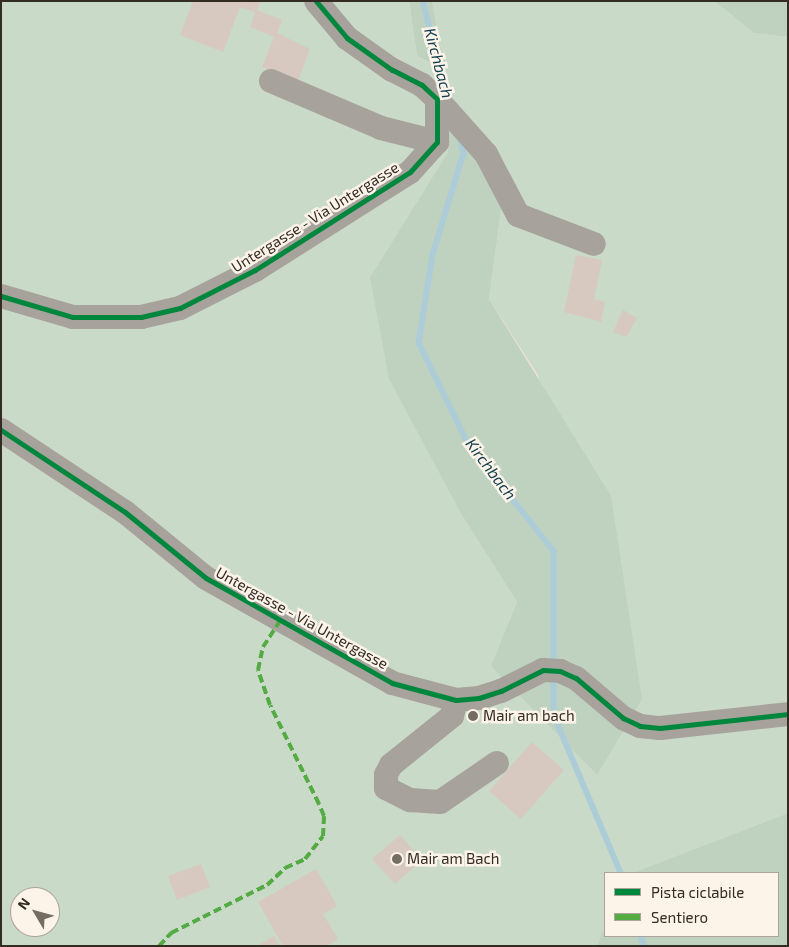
<!DOCTYPE html>
<html>
<head>
<meta charset="utf-8">
<style>
	body { margin:0 }
	#map { position:relative; width:789px; height:947px; overflow:hidden; background:#eee2d6; font-family:"Exo 2",sans-serif }
	div>[style] { position:absolute }
	[style*='--x'] { left:calc(var(--x)*1px); top:calc(var(--y)*1px); width:calc(var(--w)*1px); rotate:calc(var(--a)*1deg) }
	.green>* { inset:0; background:#cadac8 }
	.forest>* { inset:0; background:#bfd2bf }
	.stream>* { height:5.5px; margin:-2.75px; padding:0 2.75px; transform-origin:2.75px; border-radius:2.75px; background:#acccd7 }
	.building>* { inset:0; background:#d7c9bf }
	.minor>* { height:24px; margin:-12px; padding:0 12px; transform-origin:12px; border-radius:12px; background:#a7a29c }
	.quiet>* { height:4px; margin-top:-2px; transform-origin:0; background:repeating-linear-gradient(90deg,#54ab43 0 8px,transparent 0 12px) }
	.cycleway>* { height:5px; margin:-2.5px; padding:0 2.5px; transform-origin:2.5px; border-radius:2.5px; background:#00873e }
	.dots>* { width:14px; height:14px; translate:-50% -50%; box-sizing:border-box; border:2px solid #fcf3e9; border-radius:50% }
	span { translate:-50% -50%; white-space:nowrap; text-align:center; line-height:1.15; -webkit-text-stroke:5px #fcf3e9; paint-order:stroke }
	.street-label { font-size:15px; color:#342c23 }
	.poi-label { font-size:15px; color:#342c23 }
	.left { translate:0 -50%; text-align:left }
	.water-label { font-size:16px; color:#14404f; font-style:italic }
	.frame { position:absolute; inset:0; border:2px solid #342c23; pointer-events:none }
	.legend { position:absolute; left:604px; top:872px; width:175px; height:65px; box-sizing:border-box; background:#fcf3e9; border:1px solid #aca39a; margin:0; padding:6px 9px; list-style:none; font-size:15px; color:#342c23 }
	.legend li { display:flex; align-items:center; gap:10px; height:25px }
	.legend b { width:25px; border:1px solid #aca39a }
	.north { position:absolute; left:10px; top:887px; width:50px; height:50px; box-sizing:border-box; background:#fcf3e9; border:1px solid #aca39a; border-radius:50%; rotate:307deg; font-size:14px; font-weight:700; line-height:20px; text-align:center; color:#342c23 }
	.north::after { content:''; display:block; margin:auto; width:18px; height:22px; background:#756c62; clip-path:polygon(50% 0,100% 100%,50% 72%,0 100%) }
</style>
</head>
<body>
<div id="map">
	<div class="green">
		<i style="clip-path:polygon(evenodd,1px 1px,409px 1px,417px 56px,445px 70px,432px 1px,714px 1px,754px 33px,788px 37px,788px 813px,632px 873px,605px 873px,605px 926px,597px 946px,1px 946px,1px 1px,446px 123px,504px 189px,489px 299px,538px 375px,597px 775px,492px 666px,517px 602px,463px 517px,370px 277px,448px 152px,446px 123px,1px 1px,20px 897px,50px 897px,50px 927px,20px 927px,20px 897px)"></i>
	</div>
	<div class="forest">
		<i style="clip-path:polygon(409px 1px,432px 1px,445px 70px,417px 56px)"></i>
		<i style="clip-path:polygon(714px 1px,788px 1px,788px 37px,754px 33px)"></i>
		<i style="clip-path:polygon(446px 123px,504px 189px,489px 299px,611px 496px,642px 699px,597px 775px,491px 666px,517px 602px,463px 517px,389px 379px,370px 277px,448px 152px)"></i>
		<i style="clip-path:polygon(788px 813px,788px 946px,597px 946px,605px 926px,605px 936px,778px 936px,778px 873px,632px 873px)"></i>
	</div>
	<div class="stream">
		<i style="--x:423;--y:1;--w:100;--a:75.5"></i>
		<i style="--x:460;--y:138;--w:16;--a:75"></i>
		<i style="--x:464;--y:153;--w:107;--a:106.9"></i>
		<i style="--x:433;--y:255;--w:89;--a:99"></i>
		<i style="--x:419;--y:343;--w:111;--a:63.9"></i>
		<i style="--x:468;--y:443;--w:138;--a:51.5"></i>
		<i style="--x:554;--y:551;--w:113;--a:90"></i>
		<i style="--x:554;--y:676;--w:39;--a:90"></i>
		<i style="--x:554;--y:715;--w:172;--a:67"></i>
		<i style="--x:641;--y:936;--w:10;--a:73"></i>
	</div>
	<div class="building">
		<i style="clip-path:polygon(193px 1px,261px 1px,257px 10px,282px 20px,277px 33px,310px 49px,298px 81px,262px 67px,274px 37px,250px 27px,255px 12px,240px 7px,223px 52px,180px 35px)"></i>
		<i style="clip-path:polygon(576px 255px,602px 260px,594px 299px,605px 302px,601px 322px,564px 312px)"></i>
		<i style="clip-path:polygon(623px 310px,637px 318px,626px 337px,613px 332px)"></i>
		<i style="clip-path:polygon(532px 742px,564px 770px,521px 819px,489px 791px)"></i>
		<i style="clip-path:polygon(400px 835px,422px 860px,395px 884px,372px 859px)"></i>
		<i style="clip-path:polygon(201px 864px,210px 887px,177px 900px,168px 876px)"></i>
		<i style="clip-path:polygon(316px 869px,337px 906px,323px 914px,338px 939px,327px 946px,283px 946px,258px 902px)"></i>
		<i style="clip-path:polygon(274px 936px,280px 946px,257px 946px)"></i>
	</div>
	<div class="minor">
		<i style="--x:271;--y:81;--w:120;--a:23.1"></i>
		<i style="--x:381;--y:128;--w:58;--a:14"></i>
		<i style="--x:437;--y:99;--w:74;--a:48.3"></i>
		<i style="--x:486;--y:154;--w:69;--a:62.3"></i>
		<i style="--x:518;--y:215;--w:81;--a:20.9"></i>
		<i style="--x:1;--y:296;--w:75;--a:16.3"></i>
		<i style="--x:73;--y:317;--w:68;--a:0"></i>
		<i style="--x:141;--y:317;--w:40;--a:-13"></i>
		<i style="--x:180;--y:308;--w:84;--a:-26.9"></i>
		<i style="--x:255;--y:270;--w:183;--a:-32.3"></i>
		<i style="--x:410;--y:172;--w:40;--a:-48"></i>
		<i style="--x:437;--y:142;--w:43;--a:-90"></i>
		<i style="--x:437;--y:99;--w:21;--a:-137"></i>
		<i style="--x:422;--y:85;--w:34;--a:-153"></i>
		<i style="--x:392;--y:70;--w:55;--a:-144.6"></i>
		<i style="--x:347;--y:38;--w:48;--a:-130"></i>
		<i style="--x:1;--y:430;--w:149;--a:33.5"></i>
		<i style="--x:125;--y:512;--w:104;--a:39.2"></i>
		<i style="--x:206;--y:578;--w:214;--a:29.4"></i>
		<i style="--x:392;--y:683;--w:66;--a:14.9"></i>
		<i style="--x:456;--y:700;--w:23;--a:-5"></i>
		<i style="--x:479;--y:698;--w:23;--a:-18"></i>
		<i style="--x:501;--y:691;--w:47;--a:-26.6"></i>
		<i style="--x:543;--y:670;--w:17;--a:3"></i>
		<i style="--x:560;--y:671;--w:17;--a:24"></i>
		<i style="--x:576;--y:678;--w:62;--a:40.4"></i>
		<i style="--x:623;--y:718;--w:19;--a:25"></i>
		<i style="--x:640;--y:726;--w:20;--a:6"></i>
		<i style="--x:660;--y:728;--w:129;--a:-6.2"></i>
		<i style="--x:456;--y:700;--w:16;--a:104"></i>
		<i style="--x:452;--y:716;--w:78;--a:141.2"></i>
		<i style="--x:391;--y:765;--w:11;--a:117"></i>
		<i style="--x:386;--y:775;--w:13;--a:90"></i>
		<i style="--x:386;--y:788;--w:27;--a:27"></i>
		<i style="--x:410;--y:800;--w:30;--a:4"></i>
		<i style="--x:440;--y:802;--w:69;--a:-34.4"></i>
	</div>
	<div class="quiet">
		<i style="--x:159;--y:946;--w:18;--a:-47"></i>
		<i style="--x:171;--y:933;--w:107;--a:-26.6"></i>
		<i style="--x:267;--y:885;--w:25;--a:-43"></i>
		<i style="--x:285;--y:868;--w:22;--a:-24"></i>
		<i style="--x:305;--y:859;--w:29;--a:-52"></i>
		<i style="--x:323;--y:836;--w:20;--a:-87"></i>
		<i style="--x:324;--y:816;--w:13;--a:-113"></i>
		<i style="--x:319;--y:804;--w:110;--a:-116.3"></i>
		<i style="--x:270;--y:705;--w:37;--a:-109"></i>
		<i style="--x:258;--y:670;--w:24;--a:-78"></i>
		<i style="--x:263;--y:647;--w:31;--a:-57"></i>
	</div>
	<div class="cycleway">
		<i style="--x:1;--y:296;--w:75;--a:16.3"></i>
		<i style="--x:73;--y:317;--w:68;--a:0"></i>
		<i style="--x:141;--y:317;--w:40;--a:-13"></i>
		<i style="--x:180;--y:308;--w:84;--a:-26.9"></i>
		<i style="--x:255;--y:270;--w:183;--a:-32.3"></i>
		<i style="--x:410;--y:172;--w:40;--a:-48"></i>
		<i style="--x:437;--y:142;--w:43;--a:-90"></i>
		<i style="--x:437;--y:99;--w:21;--a:-137"></i>
		<i style="--x:422;--y:85;--w:34;--a:-153"></i>
		<i style="--x:392;--y:70;--w:55;--a:-144.6"></i>
		<i style="--x:347;--y:38;--w:48;--a:-130"></i>
		<i style="--x:1;--y:430;--w:149;--a:33.5"></i>
		<i style="--x:125;--y:512;--w:104;--a:39.2"></i>
		<i style="--x:206;--y:578;--w:214;--a:29.4"></i>
		<i style="--x:392;--y:683;--w:66;--a:14.9"></i>
		<i style="--x:456;--y:700;--w:23;--a:-5"></i>
		<i style="--x:479;--y:698;--w:23;--a:-18"></i>
		<i style="--x:501;--y:691;--w:47;--a:-26.6"></i>
		<i style="--x:543;--y:670;--w:17;--a:3"></i>
		<i style="--x:560;--y:671;--w:17;--a:24"></i>
		<i style="--x:576;--y:678;--w:62;--a:40.4"></i>
		<i style="--x:623;--y:718;--w:19;--a:25"></i>
		<i style="--x:640;--y:726;--w:20;--a:6"></i>
		<i style="--x:660;--y:728;--w:129;--a:-6.2"></i>
	</div>
	<div class="dots">
		<i style="left:473px;top:716px;background:#756c62"></i>
		<i style="left:397px;top:859px;background:#756c62"></i>
	</div>
	<div class="street-label">
		<span style="left:315px;top:217px;rotate:-32deg">Untergasse - Via Untergasse</span>
		<span style="left:302px;top:618px;rotate:29deg">Untergasse - Via Untergasse</span>
	</div>
	<div class="poi-label">
		<span class="left" style="left:483px;top:716px">Mair am bach</span>
		<span class="left" style="left:407px;top:859px">Mair am Bach</span>
	</div>
	<div class="water-label">
		<span style="left:439px;top:63px;rotate:75deg">Kirchbach</span>
		<span style="left:491px;top:469px;rotate:53deg">Kirchbach</span>
	</div>
	<div class="frame"></div>
	<ul class="legend">
	<li><b style="height:6px;background:#00873e"></b>Pista ciclabile</li>
	<li><b style="height:6px;background:#54ab43"></b>Sentiero</li>
	</ul>
	<div class="north">N</div>
</div>
</body>
</html>
